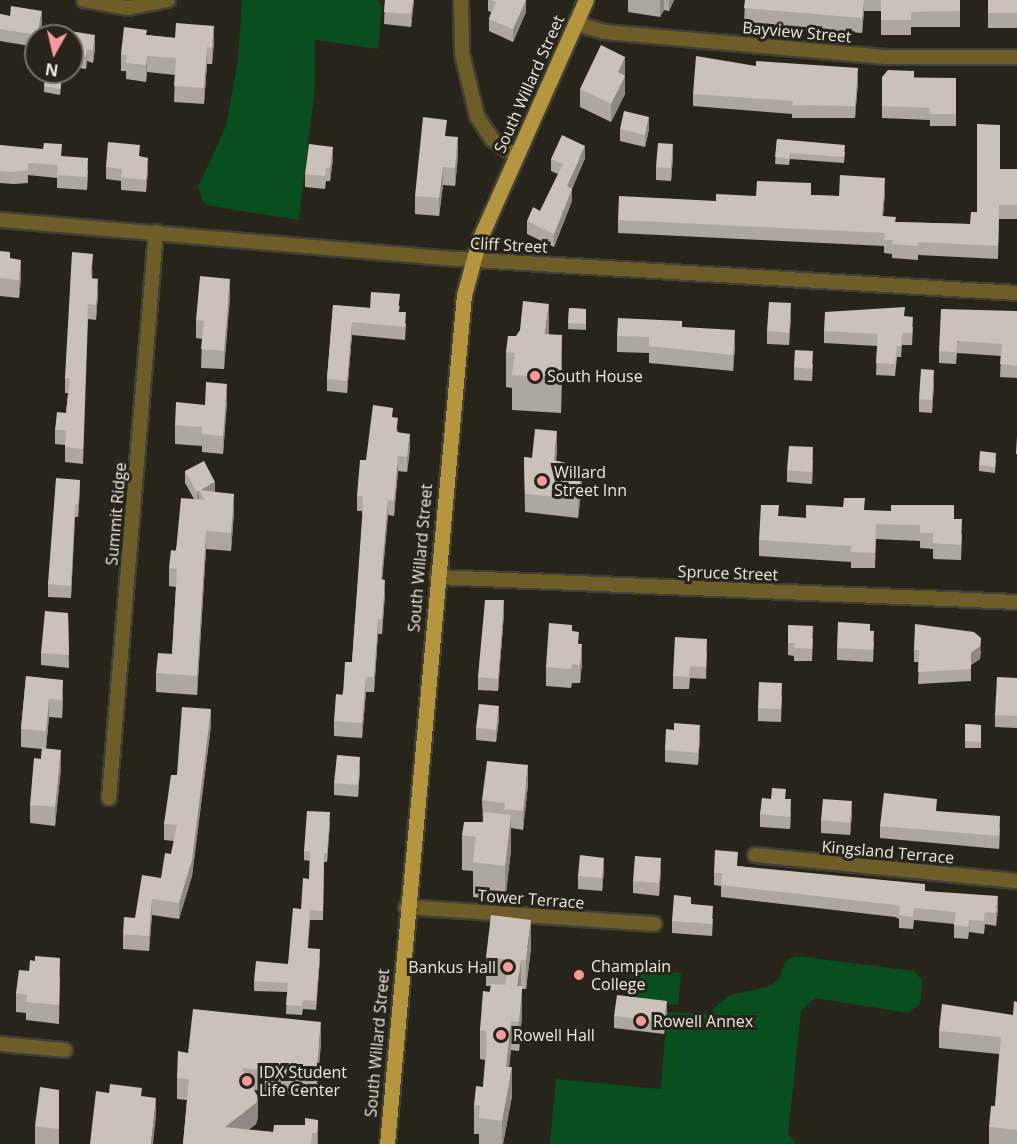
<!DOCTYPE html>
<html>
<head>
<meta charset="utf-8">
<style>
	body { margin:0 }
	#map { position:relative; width:1017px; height:1144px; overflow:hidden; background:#27241a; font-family:"Open Sans",sans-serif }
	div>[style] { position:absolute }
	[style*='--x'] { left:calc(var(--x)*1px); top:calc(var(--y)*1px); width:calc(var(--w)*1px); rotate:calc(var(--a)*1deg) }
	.green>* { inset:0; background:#084e1f }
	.roads { filter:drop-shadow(2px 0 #423f36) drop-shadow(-2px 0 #423f36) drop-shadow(0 2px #423f36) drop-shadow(0 -2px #423f36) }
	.street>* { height:14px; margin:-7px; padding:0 7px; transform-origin:7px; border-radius:7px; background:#6f5d29 }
	.primary>* { height:15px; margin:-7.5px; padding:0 7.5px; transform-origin:7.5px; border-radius:7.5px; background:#b3963d }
	.wall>* { inset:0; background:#aea79e }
	.shaded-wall>* { inset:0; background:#8d8881 }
	.building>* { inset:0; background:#cac2b8 }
	.dots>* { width:16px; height:16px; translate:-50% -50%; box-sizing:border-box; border:3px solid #27241a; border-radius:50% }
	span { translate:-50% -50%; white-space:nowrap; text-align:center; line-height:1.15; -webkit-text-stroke:6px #27241a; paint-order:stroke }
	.street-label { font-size:16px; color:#eae8e2 }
	.poi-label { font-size:16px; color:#eae8e2 }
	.left { translate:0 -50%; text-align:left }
	.right { translate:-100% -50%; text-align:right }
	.north { position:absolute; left:24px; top:24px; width:60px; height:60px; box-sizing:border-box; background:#27241a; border:2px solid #75726a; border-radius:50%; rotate:188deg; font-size:16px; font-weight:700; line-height:24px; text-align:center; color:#eae8e2 }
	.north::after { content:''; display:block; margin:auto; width:21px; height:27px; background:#f59b9f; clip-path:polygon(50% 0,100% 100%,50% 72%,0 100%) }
</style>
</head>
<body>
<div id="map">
	<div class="green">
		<i style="clip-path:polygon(242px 0,378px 0,382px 7px,378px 49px,315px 40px,315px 87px,299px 220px,205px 205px,198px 187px,226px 126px,238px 60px)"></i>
		<i style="clip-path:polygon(795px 956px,914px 971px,922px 980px,920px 1004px,908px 1013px,815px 998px,801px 1011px,788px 1134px,796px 1144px,550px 1144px,556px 1079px,661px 1089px,667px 1012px,707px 1014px,730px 995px,767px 987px,779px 979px,785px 962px)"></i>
		<i style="clip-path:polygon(630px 968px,681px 973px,678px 1005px,627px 1000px)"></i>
	</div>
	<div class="roads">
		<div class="street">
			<i style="--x:84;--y:0;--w:45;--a:10.3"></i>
			<i style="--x:128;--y:8;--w:41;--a:-11.3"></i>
			<i style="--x:461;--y:0;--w:54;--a:88.9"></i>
			<i style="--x:462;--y:54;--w:64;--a:76.4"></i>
			<i style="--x:477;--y:116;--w:27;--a:57"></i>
			<i style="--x:492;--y:139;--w:29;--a:35"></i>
			<i style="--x:575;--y:23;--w:31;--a:17"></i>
			<i style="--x:605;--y:32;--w:282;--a:5.1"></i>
			<i style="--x:886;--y:57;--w:131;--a:0"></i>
			<i style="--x:0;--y:220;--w:460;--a:4.9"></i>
			<i style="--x:458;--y:259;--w:560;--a:3.48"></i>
			<i style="--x:437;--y:577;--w:581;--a:2.47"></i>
			<i style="--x:109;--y:798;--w:568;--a:-85.25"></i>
			<i style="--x:755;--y:855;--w:263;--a:5.7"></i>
			<i style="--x:406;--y:907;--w:249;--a:3.9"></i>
			<i style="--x:0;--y:1044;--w:65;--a:5.3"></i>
		</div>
		<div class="primary">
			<i style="--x:387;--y:1144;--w:852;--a:-84.82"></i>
			<i style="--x:464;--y:295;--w:57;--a:-74.7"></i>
			<i style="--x:479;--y:240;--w:263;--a:-66"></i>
		</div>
	</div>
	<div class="wall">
		<i style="clip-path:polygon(385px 0,414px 0,411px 27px,384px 24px)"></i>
		<i style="clip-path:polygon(488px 0,526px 0,526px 12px,513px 42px,489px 31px,489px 19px,491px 12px,488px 11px)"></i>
		<i style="clip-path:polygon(628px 0,674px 0,669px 11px,664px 10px,660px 17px,628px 12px)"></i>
		<i style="clip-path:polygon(745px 0,960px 0,960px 27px,911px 27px,911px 35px,881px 35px,881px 11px,864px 11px,862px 33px,744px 23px)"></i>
		<i style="clip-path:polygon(988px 0,1017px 0,1017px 28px,988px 28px)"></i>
		<i style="clip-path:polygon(0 14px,42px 23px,39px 36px,36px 36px,36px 47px,0 41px)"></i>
		<i style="clip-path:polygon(147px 35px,214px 42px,212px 64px,207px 64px,204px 104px,174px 102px,175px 75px,147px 72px,146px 82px,126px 79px,126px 71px,121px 71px,121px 54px)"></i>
		<i style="clip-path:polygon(72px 36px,95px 48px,93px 63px,87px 61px,86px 69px,72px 67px)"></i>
		<i style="clip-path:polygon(625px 57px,625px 94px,611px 122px,580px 107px,580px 89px)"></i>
		<i style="clip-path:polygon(756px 66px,858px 81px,855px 118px,792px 118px,792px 114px,693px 106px,693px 94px)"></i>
		<i style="clip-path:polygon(882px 77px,956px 78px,956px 126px,930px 126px,930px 120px,882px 118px)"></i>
		<i style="clip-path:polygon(62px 78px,60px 95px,44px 92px,44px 86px)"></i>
		<i style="clip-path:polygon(620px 129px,649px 129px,645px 147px,620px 141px)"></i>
		<i style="clip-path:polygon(447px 136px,458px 156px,455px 186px,443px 185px,439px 216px,415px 214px,415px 196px)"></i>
		<i style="clip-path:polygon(777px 139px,845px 152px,844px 163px,790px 159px,789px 165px,775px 164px)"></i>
		<i style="clip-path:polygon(0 145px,62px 156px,88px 170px,87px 190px,57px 188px,57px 178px,28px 175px,28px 183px,14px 184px,0 183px)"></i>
		<i style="clip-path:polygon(140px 157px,148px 170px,146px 192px,121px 190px,121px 181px,106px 179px,106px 167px)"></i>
		<i style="clip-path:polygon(673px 157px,671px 181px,656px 180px,656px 167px)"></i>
		<i style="clip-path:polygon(585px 158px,572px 189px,572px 201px,554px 247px,527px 234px,527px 221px,540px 211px,558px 174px,551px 171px,551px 159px)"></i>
		<i style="clip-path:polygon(333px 159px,330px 181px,326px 181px,325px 189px,305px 187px,305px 174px)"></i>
		<i style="clip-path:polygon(1000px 169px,1017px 169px,1017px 219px,999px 219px,998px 259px,918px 255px,918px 260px,892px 258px,892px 254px,884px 253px,884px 246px,618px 233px,618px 220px,716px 201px,756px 196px,811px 195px,839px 196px,885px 192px,883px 216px,896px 222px,970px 224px)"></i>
		<i style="clip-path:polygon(0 251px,10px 258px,21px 278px,19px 298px,0 296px)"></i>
		<i style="clip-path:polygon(93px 268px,92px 279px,98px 294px,96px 320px,88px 319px,83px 464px,65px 462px,65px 445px,55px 444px,55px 430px,66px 413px,68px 393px,65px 393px,65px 378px)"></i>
		<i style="clip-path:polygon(230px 297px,224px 369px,201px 368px,202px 339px,196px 338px,196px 320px)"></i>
		<i style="clip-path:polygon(333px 305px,370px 308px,400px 306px,399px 312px,406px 324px,405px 340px,352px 335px,347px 393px,327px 391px,327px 379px)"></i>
		<i style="clip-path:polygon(569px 308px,586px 309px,586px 330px,568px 329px)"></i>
		<i style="clip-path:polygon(1017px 311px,1017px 378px,1000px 377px,1001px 356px,957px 353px,956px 364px,939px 363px,939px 351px)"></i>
		<i style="clip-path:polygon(791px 315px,789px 345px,767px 344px,767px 331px)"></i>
		<i style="clip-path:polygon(905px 316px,913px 328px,912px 345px,902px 345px,901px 357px,897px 357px,895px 376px,876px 375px,877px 346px,824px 343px,824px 331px)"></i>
		<i style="clip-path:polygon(682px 327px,735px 346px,733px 371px,649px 363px,649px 353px,617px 352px,617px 336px)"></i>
		<i style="clip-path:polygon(549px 334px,562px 370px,561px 413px,512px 410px,512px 388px,506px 387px,506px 352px,516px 336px)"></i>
		<i style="clip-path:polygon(813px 364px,812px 381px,794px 380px,794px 367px)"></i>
		<i style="clip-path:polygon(934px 382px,932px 413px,919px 412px,919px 399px)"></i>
		<i style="clip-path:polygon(227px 402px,223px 454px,202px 452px,202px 446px,175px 444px,175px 425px,205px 405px)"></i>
		<i style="clip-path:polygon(393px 417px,398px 432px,410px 449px,407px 472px,398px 471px,394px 516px,388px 515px,382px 579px,385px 594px,382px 634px,378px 634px,374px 692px,366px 692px,362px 738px,334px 736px,334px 721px,352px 662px,363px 516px,362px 511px,357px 511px,357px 496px,366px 460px)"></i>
		<i style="clip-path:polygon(557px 450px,556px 461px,582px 485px,578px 518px,525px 512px,524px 457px,532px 458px)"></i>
		<i style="clip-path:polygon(996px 459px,995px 473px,979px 471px,979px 465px)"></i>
		<i style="clip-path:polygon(813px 460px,812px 484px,787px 482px,787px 470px)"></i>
		<i style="clip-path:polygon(185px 471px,215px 492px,234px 512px,231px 551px,206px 549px,197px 695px,156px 692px,156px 673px,172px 654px,176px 587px,169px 586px,169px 568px,194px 499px,185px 483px)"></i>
		<i style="clip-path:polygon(80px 480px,78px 517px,75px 517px,71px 598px,48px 597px,48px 584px)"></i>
		<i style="clip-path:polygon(865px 510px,954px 519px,962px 535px,961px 560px,933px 559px,933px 549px,920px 548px,920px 541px,876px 539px,875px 568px,851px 568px,851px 562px,759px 556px,759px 540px,779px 516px,806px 518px)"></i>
		<i style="clip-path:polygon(68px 613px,69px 668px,41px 665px,41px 653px)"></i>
		<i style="clip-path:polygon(504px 613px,498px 691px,478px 690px,478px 677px)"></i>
		<i style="clip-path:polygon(572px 631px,579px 644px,582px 663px,580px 683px,572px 683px,571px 688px,546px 686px,546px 667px)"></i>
		<i style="clip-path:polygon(870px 631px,874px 643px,873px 662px,837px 660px,837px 648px)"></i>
		<i style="clip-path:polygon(813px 638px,812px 661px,794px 661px,794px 656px,788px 655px,788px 643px)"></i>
		<i style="clip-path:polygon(914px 650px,981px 651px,980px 659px,971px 665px,971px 681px,918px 684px,919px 662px,914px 662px)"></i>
		<i style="clip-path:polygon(707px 651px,706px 679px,690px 678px,689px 689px,673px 689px,673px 676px)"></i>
		<i style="clip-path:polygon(26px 676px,63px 698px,62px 718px,49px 717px,46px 748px,61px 768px,55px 826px,30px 823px,30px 805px,41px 759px,42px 749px,21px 747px,21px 729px)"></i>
		<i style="clip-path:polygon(1017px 678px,1017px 728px,995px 727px,995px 715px)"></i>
		<i style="clip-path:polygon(782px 696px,781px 722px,758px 721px,758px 708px)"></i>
		<i style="clip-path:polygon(499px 719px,496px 742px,476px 740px,476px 728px)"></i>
		<i style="clip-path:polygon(965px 724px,981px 725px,981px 748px,965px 748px)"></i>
		<i style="clip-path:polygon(211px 725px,192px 876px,179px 919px,152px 915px,149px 951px,123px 949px,123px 934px,135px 918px,161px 878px,171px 854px,174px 841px,164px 840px,164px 824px,177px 775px)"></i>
		<i style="clip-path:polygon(700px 737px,698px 765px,665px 762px,665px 750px)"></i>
		<i style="clip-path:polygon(360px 769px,358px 797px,334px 795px,334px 783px)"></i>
		<i style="clip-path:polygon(528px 784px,523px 830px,511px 828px,511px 850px,505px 901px,473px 897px,473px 871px,462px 870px,462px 835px,483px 822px,482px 800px)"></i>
		<i style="clip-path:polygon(937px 811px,1000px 828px,999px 849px,880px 838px,880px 826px)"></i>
		<i style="clip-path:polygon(791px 812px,790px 829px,760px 827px,760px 814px)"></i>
		<i style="clip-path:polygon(852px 814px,850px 835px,821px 833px,821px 820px)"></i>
		<i style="clip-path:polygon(330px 822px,327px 862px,324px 862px,323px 920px,310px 920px,308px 948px,320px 958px,316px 1010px,303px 1009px,302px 1015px,286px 1014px,287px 992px,254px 991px,254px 981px,288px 964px,309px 879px,310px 861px,304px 860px,304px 851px)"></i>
		<i style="clip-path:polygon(738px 866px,925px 891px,998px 909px,996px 926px,985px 924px,984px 934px,969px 932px,968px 939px,954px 938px,954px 924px,914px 920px,913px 929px,899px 928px,899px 919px,895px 917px,721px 897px,721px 886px,714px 885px,714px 873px)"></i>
		<i style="clip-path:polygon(604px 870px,602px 891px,578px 889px,578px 876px)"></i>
		<i style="clip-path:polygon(661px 870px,659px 896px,633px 893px,633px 881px)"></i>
		<i style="clip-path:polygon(691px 905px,713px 919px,712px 936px,672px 933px,672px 921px)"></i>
		<i style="clip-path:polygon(531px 948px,526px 989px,522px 989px,522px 1015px,519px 1051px,511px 1050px,509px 1067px,512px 1096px,503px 1144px,479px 1144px,479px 1134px,474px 1134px,474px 1105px,483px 1087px,485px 1060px,480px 1059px,480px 1030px,491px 986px,486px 986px,486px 957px)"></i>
		<i style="clip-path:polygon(35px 961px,60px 977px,59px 1024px,26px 1020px,26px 1013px,16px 1012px,16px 993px)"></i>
		<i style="clip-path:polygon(1017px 1002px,1017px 1144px,989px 1144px,989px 1127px,995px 1106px,999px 1054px,939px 1048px,939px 1031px,1013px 1015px)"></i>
		<i style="clip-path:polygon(667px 1014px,664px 1034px,614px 1028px,614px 1016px)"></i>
		<i style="clip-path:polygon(321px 1043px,316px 1097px,254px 1090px,258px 1117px,256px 1124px,248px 1130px,273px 1132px,305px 1125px,318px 1120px,318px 1144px,183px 1144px,187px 1100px,177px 1099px,177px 1078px,188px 1053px)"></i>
		<i style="clip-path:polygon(59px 1090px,59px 1144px,35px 1144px,35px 1126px)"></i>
	</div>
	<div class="shaded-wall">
		<i style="clip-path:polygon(413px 0,414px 0,411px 27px,411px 14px)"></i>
		<i style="clip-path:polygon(526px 0,526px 12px,513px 42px,513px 29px)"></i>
		<i style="clip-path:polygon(660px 0,664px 0,664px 10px,660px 17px)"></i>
		<i style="clip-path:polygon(669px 0,674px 0,669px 11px)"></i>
		<i style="clip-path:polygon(864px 0,864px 11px,862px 33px,862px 18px)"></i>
		<i style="clip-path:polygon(42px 11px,42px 23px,39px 36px,37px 36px)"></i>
		<i style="clip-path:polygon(214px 26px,214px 42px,212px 64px,212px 48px)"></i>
		<i style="clip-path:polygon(95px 35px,95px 48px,93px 63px,93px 50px)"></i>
		<i style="clip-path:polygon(207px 47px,207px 64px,204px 104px,204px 88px)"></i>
		<i style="clip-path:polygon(87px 49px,87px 61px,86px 69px,86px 57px)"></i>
		<i style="clip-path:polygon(147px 56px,147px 72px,146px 82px,146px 65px)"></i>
		<i style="clip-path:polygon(625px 57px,625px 75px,624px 78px,625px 76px,625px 94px,611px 122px,611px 104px,618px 72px)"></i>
		<i style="clip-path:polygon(858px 68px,858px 81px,855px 118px,855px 106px)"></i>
		<i style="clip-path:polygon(649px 117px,649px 129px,645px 147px,645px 135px)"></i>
		<i style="clip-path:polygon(458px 137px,458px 156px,455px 186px,455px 168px)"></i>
		<i style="clip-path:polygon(673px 144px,673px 157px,671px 181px,671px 168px)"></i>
		<i style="clip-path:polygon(585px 146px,585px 158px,567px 199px,567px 186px)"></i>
		<i style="clip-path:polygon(333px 147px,333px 159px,330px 181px,330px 168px)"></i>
		<i style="clip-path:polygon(88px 158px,88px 170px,87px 190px,87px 177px)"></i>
		<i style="clip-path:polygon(148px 158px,148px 170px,146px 192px,146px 180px)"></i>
		<i style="clip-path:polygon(443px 167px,443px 185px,439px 216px,439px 198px)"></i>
		<i style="clip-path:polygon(885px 178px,885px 192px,882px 230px,882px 216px)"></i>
		<i style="clip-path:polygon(572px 189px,572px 201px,554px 247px,554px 234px)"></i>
		<i style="clip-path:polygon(21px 260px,21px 278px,19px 298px,19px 280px)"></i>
		<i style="clip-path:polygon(98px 279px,98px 294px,96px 320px,96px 305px)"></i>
		<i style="clip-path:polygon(230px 279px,230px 297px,224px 369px,224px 351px)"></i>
		<i style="clip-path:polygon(791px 303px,791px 315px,789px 345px,789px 333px)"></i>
		<i style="clip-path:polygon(549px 304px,549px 339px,545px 334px)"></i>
		<i style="clip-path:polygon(352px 322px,352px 335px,347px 393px,347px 381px)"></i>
		<i style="clip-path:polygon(735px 330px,735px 346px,733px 371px,733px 355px)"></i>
		<i style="clip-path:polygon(562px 335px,562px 370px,561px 413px,561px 378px)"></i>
		<i style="clip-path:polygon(934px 370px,934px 382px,932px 413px,932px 400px)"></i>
		<i style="clip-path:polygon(227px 384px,227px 402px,223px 454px,223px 436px)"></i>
		<i style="clip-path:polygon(557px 431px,557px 450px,554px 478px,554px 460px)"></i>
		<i style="clip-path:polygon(410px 434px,410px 449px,407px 472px,407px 457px)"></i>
		<i style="clip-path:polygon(813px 447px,813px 460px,812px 484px,812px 472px)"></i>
		<i style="clip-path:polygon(398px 456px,398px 471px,394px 516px,394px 501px)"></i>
		<i style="clip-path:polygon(582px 467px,582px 485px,578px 518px,578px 499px)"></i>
		<i style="clip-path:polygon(80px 480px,80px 493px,78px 517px,78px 505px)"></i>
		<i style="clip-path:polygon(215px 482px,215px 494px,199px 490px,199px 502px,197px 504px,197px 492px)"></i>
		<i style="clip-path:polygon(234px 494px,234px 512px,231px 551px,231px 533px)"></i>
		<i style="clip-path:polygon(388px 500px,388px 515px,381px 594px,381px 579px)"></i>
		<i style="clip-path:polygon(75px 504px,75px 517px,71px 598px,71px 586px)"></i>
		<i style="clip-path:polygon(206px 531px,206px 549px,197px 695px,197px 676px)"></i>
		<i style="clip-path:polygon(385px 580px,385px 594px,382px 634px,382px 619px)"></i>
		<i style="clip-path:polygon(504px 600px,504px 613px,498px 691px,498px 679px)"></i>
		<i style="clip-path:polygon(378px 619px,378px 634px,374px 692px,374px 677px)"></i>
		<i style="clip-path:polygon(981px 638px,980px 659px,971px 665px,971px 681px,971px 653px)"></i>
		<i style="clip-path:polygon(582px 644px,582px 663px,580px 683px,580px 665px)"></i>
		<i style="clip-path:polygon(366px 677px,366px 692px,362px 738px,362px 723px)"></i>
		<i style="clip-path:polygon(63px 680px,63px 698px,62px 718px,62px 700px)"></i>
		<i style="clip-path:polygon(49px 699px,49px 717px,46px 750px,46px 731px)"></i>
		<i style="clip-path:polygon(499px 706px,499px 719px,496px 742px,496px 730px)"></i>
		<i style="clip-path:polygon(211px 709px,211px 725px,192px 876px,179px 919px,179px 903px)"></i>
		<i style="clip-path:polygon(700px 725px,700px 737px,698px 765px,698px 753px)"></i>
		<i style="clip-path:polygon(61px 750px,61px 768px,55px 826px,55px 807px)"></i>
		<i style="clip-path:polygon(360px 757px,360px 769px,358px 797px,358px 785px)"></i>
		<i style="clip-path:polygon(528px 765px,528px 784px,523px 830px,523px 811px)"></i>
		<i style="clip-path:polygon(791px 799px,791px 812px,790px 829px,790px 817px)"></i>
		<i style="clip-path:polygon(852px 801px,852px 814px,850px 835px,850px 823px)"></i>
		<i style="clip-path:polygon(330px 812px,330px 822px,327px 862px,327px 853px)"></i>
		<i style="clip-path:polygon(511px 815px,511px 850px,505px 901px,505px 866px)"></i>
		<i style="clip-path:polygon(1000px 816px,1000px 828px,999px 849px,999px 836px)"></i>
		<i style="clip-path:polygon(604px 858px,604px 870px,602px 891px,602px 878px)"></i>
		<i style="clip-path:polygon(661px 858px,661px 870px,659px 896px,659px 883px)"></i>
		<i style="clip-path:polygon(998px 896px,998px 909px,996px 926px,996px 913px)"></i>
		<i style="clip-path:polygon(152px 899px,152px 915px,149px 951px,149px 936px)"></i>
		<i style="clip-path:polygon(531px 920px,531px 948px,526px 989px,526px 960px)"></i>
		<i style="clip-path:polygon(320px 949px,320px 958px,316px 1010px,316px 1001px)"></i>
		<i style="clip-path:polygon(521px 960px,521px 989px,517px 986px)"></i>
		<i style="clip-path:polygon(522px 986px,522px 1015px,519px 1051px,519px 1022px)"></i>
		<i style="clip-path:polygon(667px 1001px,667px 1014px,664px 1034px,664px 1022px)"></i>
		<i style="clip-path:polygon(511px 1021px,511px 1050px,506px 1095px,506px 1067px)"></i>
		<i style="clip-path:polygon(321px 1022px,321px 1043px,316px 1097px,316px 1076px)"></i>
		<i style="clip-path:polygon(512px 1067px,512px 1096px,503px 1144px,502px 1144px,502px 1121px)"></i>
		<i style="clip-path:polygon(258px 1097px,258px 1117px,256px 1124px,230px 1144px,225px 1127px)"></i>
		<i style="clip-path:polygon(156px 1098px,156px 1116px,153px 1144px,151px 1144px)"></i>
		<i style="clip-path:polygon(318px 1120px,318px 1144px,317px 1144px,317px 1133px)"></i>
	</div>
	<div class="building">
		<i style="clip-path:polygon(385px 0,413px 0,411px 14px,384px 12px)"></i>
		<i style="clip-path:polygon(492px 0,526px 0,513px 29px,489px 19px,496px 2px)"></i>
		<i style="clip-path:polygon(745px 0,864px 0,862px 18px,744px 8px)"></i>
		<i style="clip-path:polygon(881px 0,960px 0,960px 11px,911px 12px,911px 20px,881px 20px)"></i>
		<i style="clip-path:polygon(988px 0,1017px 0,1017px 13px,988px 13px)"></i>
		<i style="clip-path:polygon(11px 6px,42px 11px,37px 35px,0 29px,0 14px,10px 16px)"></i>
		<i style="clip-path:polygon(176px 23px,214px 26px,212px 48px,207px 47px,204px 88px,174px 86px,176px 58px,147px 56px,146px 65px,126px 63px,127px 55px,121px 54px,124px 27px,147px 30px,146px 35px,175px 38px)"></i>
		<i style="clip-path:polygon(57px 29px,95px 35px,93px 50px,87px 49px,86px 57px,72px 55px,72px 36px,56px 36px)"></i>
		<i style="clip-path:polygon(601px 45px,625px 57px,618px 72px,625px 76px,611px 104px,580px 89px)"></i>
		<i style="clip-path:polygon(696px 56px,756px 66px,756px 61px,858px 68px,855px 106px,792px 105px,793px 101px,693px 94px)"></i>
		<i style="clip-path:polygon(888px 70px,914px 71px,914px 78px,956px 78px,956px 114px,930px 114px,930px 108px,882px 106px,882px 77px)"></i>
		<i style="clip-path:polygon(46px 72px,62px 72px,60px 89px,44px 86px)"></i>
		<i style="clip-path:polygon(624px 111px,649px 117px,645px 135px,620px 129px)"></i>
		<i style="clip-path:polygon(423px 117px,447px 120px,445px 136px,458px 137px,455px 168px,443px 167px,439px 198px,415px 196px)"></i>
		<i style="clip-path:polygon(977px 124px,1000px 125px,1000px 169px,1017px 169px,1017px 205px,999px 205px,998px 246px,918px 242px,918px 246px,892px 244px,893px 240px,884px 240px,885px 233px,618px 220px,619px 196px,716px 201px,716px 194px,756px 196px,757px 181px,811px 183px,811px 195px,839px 196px,840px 175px,885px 178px,882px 216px,896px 217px,895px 222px,970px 224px,971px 212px,977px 212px)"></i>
		<i style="clip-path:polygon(562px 135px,585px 146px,567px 186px,572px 189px,554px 234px,527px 221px,533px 207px,540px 211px,563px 164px,551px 159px)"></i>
		<i style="clip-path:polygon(777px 139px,845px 145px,844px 157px,790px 153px,789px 159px,775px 157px)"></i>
		<i style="clip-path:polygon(108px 142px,140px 145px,139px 156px,148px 158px,146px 180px,121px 177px,122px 169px,106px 167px)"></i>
		<i style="clip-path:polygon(44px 143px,62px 144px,61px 156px,88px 158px,87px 177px,57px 175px,58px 165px,28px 163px,28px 170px,14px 172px,0 171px,0 145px,43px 149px)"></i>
		<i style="clip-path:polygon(658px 143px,673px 144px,671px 168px,656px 167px)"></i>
		<i style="clip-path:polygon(309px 144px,333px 147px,330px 168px,326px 168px,325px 176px,305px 174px)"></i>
		<i style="clip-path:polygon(0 251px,10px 252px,10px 258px,21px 260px,19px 280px,0 278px)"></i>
		<i style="clip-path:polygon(72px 252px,93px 254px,91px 278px,98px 279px,96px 305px,88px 304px,83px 449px,65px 447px,66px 430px,55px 430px,57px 412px,66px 413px,70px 378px,65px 378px)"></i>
		<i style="clip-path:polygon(200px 276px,230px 279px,224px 351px,201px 349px,204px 321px,196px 320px)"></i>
		<i style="clip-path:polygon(371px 292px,400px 294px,398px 312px,406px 312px,405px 327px,352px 322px,347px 381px,327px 379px,333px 305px,370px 308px)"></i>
		<i style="clip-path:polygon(523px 301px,549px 304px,545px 334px,562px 335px,561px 378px,512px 375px,515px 353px,506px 352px,508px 336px,516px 336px,520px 330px)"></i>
		<i style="clip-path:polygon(769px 302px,791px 303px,789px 333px,767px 331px)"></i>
		<i style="clip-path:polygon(905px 307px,904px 316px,913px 317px,912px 333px,902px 333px,901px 346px,897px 346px,895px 364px,876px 363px,878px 334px,824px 331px,825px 312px)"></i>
		<i style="clip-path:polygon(569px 308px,586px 309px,586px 324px,568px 323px)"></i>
		<i style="clip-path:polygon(941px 309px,1017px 311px,1017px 366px,1000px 364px,1002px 344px,957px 341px,956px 352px,939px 351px)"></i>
		<i style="clip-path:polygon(618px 318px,682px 321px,682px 327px,735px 330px,733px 355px,649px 346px,649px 337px,617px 336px)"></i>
		<i style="clip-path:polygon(795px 350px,813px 351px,812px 369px,794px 367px)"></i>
		<i style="clip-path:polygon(921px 369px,934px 370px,932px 400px,919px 399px)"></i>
		<i style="clip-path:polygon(206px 382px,227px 384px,223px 436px,202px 434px,202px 427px,175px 425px,176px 402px,205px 405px)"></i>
		<i style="clip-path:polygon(373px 405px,393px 408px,392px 417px,398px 418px,396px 432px,410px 434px,407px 457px,398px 456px,394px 501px,388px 500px,381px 579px,385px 580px,382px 619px,378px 619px,374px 677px,366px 677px,362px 723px,334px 721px,336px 694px,343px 695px,345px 662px,352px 662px,363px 504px,362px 496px,357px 496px,360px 460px,366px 460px)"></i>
		<i style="clip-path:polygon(535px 429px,557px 431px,554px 460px,582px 467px,578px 499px,525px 494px,524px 457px,532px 458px)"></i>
		<i style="clip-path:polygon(1017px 436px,1017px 454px,1016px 454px)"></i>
		<i style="clip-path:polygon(789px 446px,813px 447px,812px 472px,787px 470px)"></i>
		<i style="clip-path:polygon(980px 451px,996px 453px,995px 467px,979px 465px)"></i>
		<i style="clip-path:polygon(204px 461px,215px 482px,197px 492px,185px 471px)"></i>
		<i style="clip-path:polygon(56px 478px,80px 480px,78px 505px,75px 504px,71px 586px,48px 584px)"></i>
		<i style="clip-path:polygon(199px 490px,234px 494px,231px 533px,206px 531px,197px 676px,156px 673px,158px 653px,172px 654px,177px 569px,169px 568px,171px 550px,176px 551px,181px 498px,205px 500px)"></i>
		<i style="clip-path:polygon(844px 498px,865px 498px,864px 510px,891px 511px,891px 505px,954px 505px,954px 519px,962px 519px,961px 545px,933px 543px,933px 533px,920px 533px,920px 525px,876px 524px,875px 553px,851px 552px,851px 546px,759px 540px,761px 505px,779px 505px,778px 516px,806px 518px,806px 505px,843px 507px)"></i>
		<i style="clip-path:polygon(485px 600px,504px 600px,498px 679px,478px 677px)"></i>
		<i style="clip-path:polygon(45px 611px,68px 613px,69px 655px,41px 653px)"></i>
		<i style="clip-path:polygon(838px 622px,870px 624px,870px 631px,874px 631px,873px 650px,837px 648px)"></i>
		<i style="clip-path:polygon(549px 623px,572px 625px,572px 631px,579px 632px,578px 644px,582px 644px,580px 665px,572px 664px,571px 669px,546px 667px)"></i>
		<i style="clip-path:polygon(915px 624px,974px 632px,981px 638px,980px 646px,971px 653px,971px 669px,918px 672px,919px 650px,914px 650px)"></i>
		<i style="clip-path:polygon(788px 625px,813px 626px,812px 649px,794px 648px,795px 643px,788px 643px)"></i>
		<i style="clip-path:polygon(675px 637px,707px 639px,706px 667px,690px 666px,689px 677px,673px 676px)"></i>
		<i style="clip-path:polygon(26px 676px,63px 680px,62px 700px,49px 699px,46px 731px,21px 729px)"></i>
		<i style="clip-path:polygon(997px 677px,1017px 678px,1017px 716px,995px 715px)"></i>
		<i style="clip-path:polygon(759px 682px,782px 683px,781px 709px,758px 708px)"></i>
		<i style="clip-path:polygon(479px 704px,499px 706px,496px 730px,476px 728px)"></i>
		<i style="clip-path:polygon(182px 707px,211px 709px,192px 860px,179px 903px,152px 899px,149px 936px,123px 934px,124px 917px,135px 918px,142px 875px,161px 878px,165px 853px,171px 854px,177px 825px,164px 824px,171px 775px,177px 775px)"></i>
		<i style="clip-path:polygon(674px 723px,700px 725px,698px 753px,665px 750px,666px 729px,674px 730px)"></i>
		<i style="clip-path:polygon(965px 724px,981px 725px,981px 742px,965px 741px)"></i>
		<i style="clip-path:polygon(42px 748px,61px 750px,55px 807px,30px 805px,34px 758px,41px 759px)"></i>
		<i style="clip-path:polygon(337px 755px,360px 757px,358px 785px,334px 783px)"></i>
		<i style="clip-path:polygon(487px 761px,528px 765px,523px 811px,504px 809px,505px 803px,482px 800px)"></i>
		<i style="clip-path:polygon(772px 788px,786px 789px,785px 799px,791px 799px,790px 817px,760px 814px,762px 798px,771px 799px)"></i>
		<i style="clip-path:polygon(884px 793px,937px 799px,936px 811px,1000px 816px,999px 836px,880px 826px)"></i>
		<i style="clip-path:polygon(823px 799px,852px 801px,850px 823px,821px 820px)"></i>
		<i style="clip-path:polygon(307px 811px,330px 812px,327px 853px,324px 853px,323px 911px,310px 910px,307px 948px,320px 949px,316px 1001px,303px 1000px,302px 1006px,286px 1005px,288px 983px,254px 981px,256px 961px,288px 964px,293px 908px,301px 909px,303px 878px,309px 879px,310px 852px,304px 851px)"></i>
		<i style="clip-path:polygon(484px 812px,511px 815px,505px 866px,473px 862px,476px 837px,462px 835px,464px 822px,483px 822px)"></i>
		<i style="clip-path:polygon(715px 850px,738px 852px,737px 866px,925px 884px,925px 891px,998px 896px,996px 913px,985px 912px,984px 921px,969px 920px,968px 927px,954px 925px,956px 912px,914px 908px,913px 917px,899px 915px,900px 907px,895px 905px,721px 885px,722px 873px,714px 873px)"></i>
		<i style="clip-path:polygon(580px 855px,604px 858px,602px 878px,578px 876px)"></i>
		<i style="clip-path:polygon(635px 856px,661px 858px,659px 883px,633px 881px)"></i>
		<i style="clip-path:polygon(674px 895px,691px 897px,691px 904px,713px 906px,712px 924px,672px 921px)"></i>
		<i style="clip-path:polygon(491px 915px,531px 920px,526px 960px,521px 960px,517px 986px,522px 986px,519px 1022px,511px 1021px,506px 1067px,512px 1067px,502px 1121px,479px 1118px,480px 1106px,474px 1105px,476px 1086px,483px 1087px,487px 1045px,486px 1031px,480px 1030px,483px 991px,490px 992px,491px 984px,505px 985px,509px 960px,486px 957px)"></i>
		<i style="clip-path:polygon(35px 956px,60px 958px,59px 1005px,26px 1002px,27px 995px,16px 993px,19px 970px,29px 971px,30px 960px,35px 961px)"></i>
		<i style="clip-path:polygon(617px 995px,667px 1001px,664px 1022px,614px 1016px)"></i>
		<i style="clip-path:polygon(1014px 1001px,1017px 1002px,1017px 1130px,989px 1127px,991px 1106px,995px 1106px,1001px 1037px,939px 1031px,942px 1004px,1013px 1015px)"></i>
		<i style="clip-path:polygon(193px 1009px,321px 1022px,316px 1076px,242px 1068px,258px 1097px,256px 1103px,225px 1127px,273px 1132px,274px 1125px,305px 1125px,305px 1118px,318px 1120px,317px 1133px,312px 1133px,311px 1144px,183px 1144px,189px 1079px,177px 1078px,178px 1051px,188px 1053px)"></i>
		<i style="clip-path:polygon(110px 1084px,142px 1088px,141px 1096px,156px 1098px,151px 1144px,90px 1144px,96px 1091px,109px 1093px)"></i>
		<i style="clip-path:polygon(40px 1087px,59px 1090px,59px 1129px,35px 1126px)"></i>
	</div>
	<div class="dots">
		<i style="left:535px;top:376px;background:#f59b9f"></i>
		<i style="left:542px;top:481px;background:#f59b9f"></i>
		<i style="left:508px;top:967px;background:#f59b9f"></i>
		<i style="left:579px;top:975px;background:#f59b9f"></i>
		<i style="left:641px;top:1021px;background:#f59b9f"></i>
		<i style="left:501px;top:1035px;background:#f59b9f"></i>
		<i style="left:247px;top:1081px;background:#f59b9f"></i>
	</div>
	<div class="street-label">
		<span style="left:797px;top:32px;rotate:5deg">Bayview Street</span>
		<span style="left:529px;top:84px;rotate:-66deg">South Willard Street</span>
		<span style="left:509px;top:245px;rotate:3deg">Cliff Street</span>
		<span style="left:116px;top:514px;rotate:-85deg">Summit Ridge</span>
		<span style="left:420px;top:558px;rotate:-85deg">South Willard Street</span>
		<span style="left:728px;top:573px;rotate:2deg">Spruce Street</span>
		<span style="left:888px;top:852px;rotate:5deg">Kingsland Terrace</span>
		<span style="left:531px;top:899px;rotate:4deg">Tower Terrace</span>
		<span style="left:377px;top:1043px;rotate:-85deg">South Willard Street</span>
	</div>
	<div class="poi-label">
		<span class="left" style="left:547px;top:376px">South House</span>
		<span class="left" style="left:554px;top:481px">Willard<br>Street Inn</span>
		<span class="left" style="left:591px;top:975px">Champlain<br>College</span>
		<span class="right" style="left:496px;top:967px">Bankus Hall</span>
		<span class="left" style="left:653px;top:1021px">Rowell Annex</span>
		<span class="left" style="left:513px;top:1035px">Rowell Hall</span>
		<span class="left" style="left:259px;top:1081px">IDX Student<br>Life Center</span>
	</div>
	<div class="north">N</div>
</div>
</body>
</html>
